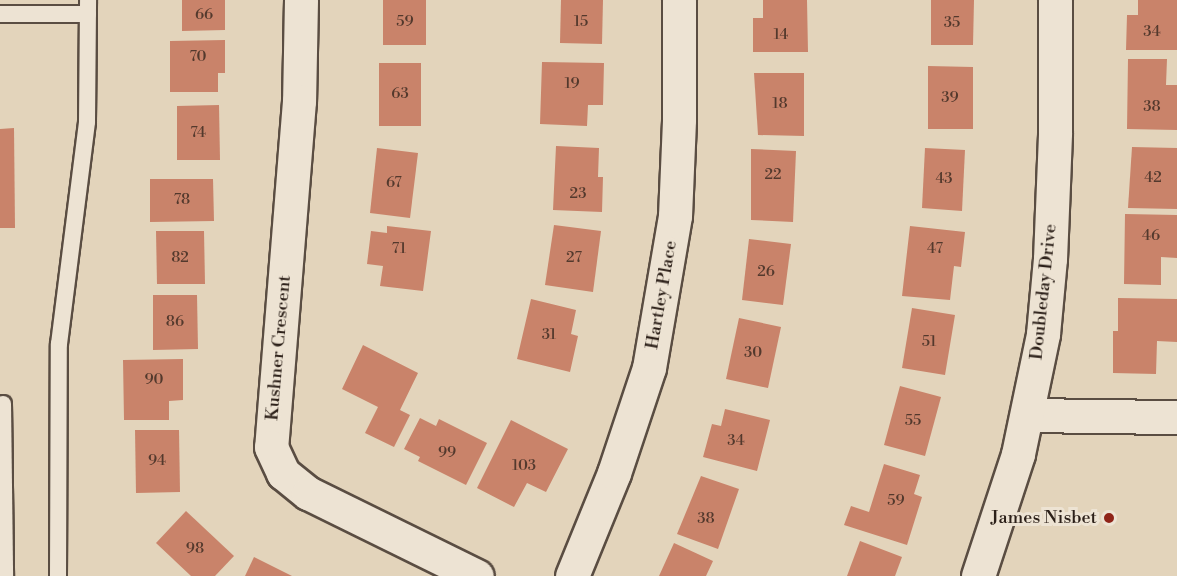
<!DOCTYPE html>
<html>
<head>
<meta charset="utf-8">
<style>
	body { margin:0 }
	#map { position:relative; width:1177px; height:576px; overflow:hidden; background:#e3d4bb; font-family:"Libre Bodoni",serif }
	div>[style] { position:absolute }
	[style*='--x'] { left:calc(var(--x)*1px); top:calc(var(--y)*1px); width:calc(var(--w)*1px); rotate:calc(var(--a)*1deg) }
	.building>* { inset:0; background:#c9836a }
	.roads { filter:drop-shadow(2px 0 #5a4d42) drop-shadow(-2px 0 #5a4d42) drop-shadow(0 2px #5a4d42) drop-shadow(0 -2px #5a4d42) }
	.lane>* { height:16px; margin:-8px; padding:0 8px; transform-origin:8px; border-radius:8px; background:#ede3d3 }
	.street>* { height:33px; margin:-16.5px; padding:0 16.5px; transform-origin:16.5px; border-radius:16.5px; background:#ede3d3 }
	.dots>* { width:16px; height:16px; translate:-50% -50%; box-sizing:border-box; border:3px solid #ede3d3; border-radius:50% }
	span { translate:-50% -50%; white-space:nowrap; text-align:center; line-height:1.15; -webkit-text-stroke:6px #ede3d3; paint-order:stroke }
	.number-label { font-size:15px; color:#53392d }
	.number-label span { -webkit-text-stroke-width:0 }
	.street-label { font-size:18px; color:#2c2019 }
	.poi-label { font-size:18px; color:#2c2019 }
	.right { translate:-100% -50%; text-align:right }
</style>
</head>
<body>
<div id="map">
	<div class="building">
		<i style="clip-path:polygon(182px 0,225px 0,225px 30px,182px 31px)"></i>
		<i style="clip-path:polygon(383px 0,426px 0,426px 45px,383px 45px)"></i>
		<i style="clip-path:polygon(561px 0,603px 0,602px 44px,560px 43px)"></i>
		<i style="clip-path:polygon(763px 0,807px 0,808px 52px,753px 52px,753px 18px,763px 18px)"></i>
		<i style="clip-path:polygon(931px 0,974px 0,973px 45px,931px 45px)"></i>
		<i style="clip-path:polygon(1138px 0,1177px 0,1177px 50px,1126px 50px,1127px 15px,1138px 15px)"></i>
		<i style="clip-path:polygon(225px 40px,225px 73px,218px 73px,218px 92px,170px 92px,170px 41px)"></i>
		<i style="clip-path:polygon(1128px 59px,1167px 59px,1166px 85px,1177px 85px,1177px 130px,1127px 129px)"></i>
		<i style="clip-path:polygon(542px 62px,604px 63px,603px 105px,588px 105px,587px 126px,540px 124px)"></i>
		<i style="clip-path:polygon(379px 63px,421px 63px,421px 126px,379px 126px)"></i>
		<i style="clip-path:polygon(928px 66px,973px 67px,973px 129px,928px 129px)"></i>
		<i style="clip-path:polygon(754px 73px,804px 73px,804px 136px,758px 135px)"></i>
		<i style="clip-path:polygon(219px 105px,220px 160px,177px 160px,177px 106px)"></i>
		<i style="clip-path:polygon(14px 128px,15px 228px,0 228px,0 129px)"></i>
		<i style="clip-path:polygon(556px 146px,599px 148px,598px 177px,603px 177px,602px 212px,553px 210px)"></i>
		<i style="clip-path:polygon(1132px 147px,1177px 148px,1177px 209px,1128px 208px)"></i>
		<i style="clip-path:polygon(377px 148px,418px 153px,410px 218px,370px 213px)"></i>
		<i style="clip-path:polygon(925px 148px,965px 150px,962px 211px,922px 208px)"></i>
		<i style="clip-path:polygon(751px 149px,796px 151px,793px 222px,751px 220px)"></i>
		<i style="clip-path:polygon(150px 179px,213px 179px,214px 221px,150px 222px)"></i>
		<i style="clip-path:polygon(1125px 214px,1177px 215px,1177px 258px,1161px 257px,1161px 285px,1124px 284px)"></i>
		<i style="clip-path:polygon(554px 225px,601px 231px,593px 292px,545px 285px)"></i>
		<i style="clip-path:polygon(387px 226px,431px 231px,423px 291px,380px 286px,383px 266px,367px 264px,371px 231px,387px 233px)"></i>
		<i style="clip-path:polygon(910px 226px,965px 232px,961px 267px,954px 266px,950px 300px,902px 296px)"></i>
		<i style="clip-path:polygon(156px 231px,204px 231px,205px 284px,157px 284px)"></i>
		<i style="clip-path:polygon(749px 239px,791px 244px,783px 305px,742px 300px)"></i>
		<i style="clip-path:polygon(153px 295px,197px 295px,198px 349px,153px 350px)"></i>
		<i style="clip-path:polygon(1118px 298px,1177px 299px,1177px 342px,1157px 341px,1156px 374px,1113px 373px,1113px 331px,1118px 331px)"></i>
		<i style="clip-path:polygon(531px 299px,576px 310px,571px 334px,578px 336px,570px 372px,517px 359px)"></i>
		<i style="clip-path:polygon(912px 308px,955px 315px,945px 375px,902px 368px)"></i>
		<i style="clip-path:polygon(739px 318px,781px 327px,768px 388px,726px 379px)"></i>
		<i style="clip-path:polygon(363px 345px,418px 373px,400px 410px,410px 415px,394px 447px,365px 433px,378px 407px,342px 389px)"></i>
		<i style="clip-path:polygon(183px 359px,183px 400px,169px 401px,169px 420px,124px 420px,123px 360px)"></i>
		<i style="clip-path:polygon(900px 386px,941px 397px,925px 456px,884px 445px)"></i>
		<i style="clip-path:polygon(725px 409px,770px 420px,757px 471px,703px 457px,712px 424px,721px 426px)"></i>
		<i style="clip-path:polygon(420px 418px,436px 426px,439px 419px,487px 443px,466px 485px,418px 461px,420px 457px,404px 449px)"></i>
		<i style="clip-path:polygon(511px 420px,568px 449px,546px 492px,527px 483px,514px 507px,477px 488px)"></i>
		<i style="clip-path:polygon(135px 430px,179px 430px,180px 492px,136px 493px)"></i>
		<i style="clip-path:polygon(884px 464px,920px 475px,914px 494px,922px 497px,907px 545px,844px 525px,851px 506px,869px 512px)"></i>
		<i style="clip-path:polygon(701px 476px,739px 489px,718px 549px,677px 534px)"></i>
		<i style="clip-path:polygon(186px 511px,234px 556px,215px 576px,191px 576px,156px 543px)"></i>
		<i style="clip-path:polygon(860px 541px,902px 557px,895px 576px,847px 576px)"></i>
		<i style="clip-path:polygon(674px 543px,713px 561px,706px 576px,659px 576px)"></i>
		<i style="clip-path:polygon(254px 557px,292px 576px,245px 576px)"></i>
	</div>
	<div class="roads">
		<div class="lane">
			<i style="--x:0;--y:14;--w:88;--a:0"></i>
			<i style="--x:3;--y:404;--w:172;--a:89.3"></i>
			<i style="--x:58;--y:576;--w:232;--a:-89.8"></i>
			<i style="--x:59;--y:344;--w:224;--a:-82.8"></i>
			<i style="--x:87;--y:122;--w:122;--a:-89.5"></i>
		</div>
		<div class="street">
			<i style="--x:301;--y:0;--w:101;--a:91.1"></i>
			<i style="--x:299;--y:101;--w:347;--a:94.6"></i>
			<i style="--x:271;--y:447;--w:29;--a:65"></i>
			<i style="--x:283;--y:473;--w:32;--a:39"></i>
			<i style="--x:308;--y:493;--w:188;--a:26.2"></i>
			<i style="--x:1027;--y:415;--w:150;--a:0.8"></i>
			<i style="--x:572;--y:576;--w:111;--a:-67.8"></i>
			<i style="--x:614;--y:473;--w:111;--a:-71.6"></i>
			<i style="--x:649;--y:368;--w:154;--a:-80.3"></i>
			<i style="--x:675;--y:216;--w:97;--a:-87.6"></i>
			<i style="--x:679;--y:119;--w:119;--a:-90"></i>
			<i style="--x:978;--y:576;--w:128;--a:-71.8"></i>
			<i style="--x:1018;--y:454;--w:123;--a:-78.2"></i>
			<i style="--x:1043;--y:334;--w:75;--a:-84.7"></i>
			<i style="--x:1050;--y:259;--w:127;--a:-87.7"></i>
			<i style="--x:1055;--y:132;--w:132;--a:-90"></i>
		</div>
	</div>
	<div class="dots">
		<i style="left:1109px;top:518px;background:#8f2418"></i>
	</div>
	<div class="number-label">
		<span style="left:204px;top:15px">66</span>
		<span style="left:405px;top:22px">59</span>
		<span style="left:581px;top:22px">15</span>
		<span style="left:952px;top:23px">35</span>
		<span style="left:1152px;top:32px">34</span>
		<span style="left:781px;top:35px">14</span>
		<span style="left:198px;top:57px">70</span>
		<span style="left:572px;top:84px">19</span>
		<span style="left:400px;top:94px">63</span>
		<span style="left:950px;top:98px">39</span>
		<span style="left:780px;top:104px">18</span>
		<span style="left:1152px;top:107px">38</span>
		<span style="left:198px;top:133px">74</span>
		<span style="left:773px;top:175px">22</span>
		<span style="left:1153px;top:178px">42</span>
		<span style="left:944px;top:179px">43</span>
		<span style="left:394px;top:183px">67</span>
		<span style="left:578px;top:194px">23</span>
		<span style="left:182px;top:200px">78</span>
		<span style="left:1151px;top:236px">46</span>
		<span style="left:399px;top:249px">71</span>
		<span style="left:935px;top:249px">47</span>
		<span style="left:180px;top:258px">82</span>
		<span style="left:574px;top:258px">27</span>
		<span style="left:766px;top:272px">26</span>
		<span style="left:175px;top:322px">86</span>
		<span style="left:549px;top:335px">31</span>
		<span style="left:929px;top:342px">51</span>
		<span style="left:753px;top:353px">30</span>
		<span style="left:154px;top:380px">90</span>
		<span style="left:913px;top:421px">55</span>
		<span style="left:736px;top:441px">34</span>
		<span style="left:447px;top:453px">99</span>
		<span style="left:157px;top:461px">94</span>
		<span style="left:524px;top:466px">103</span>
		<span style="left:896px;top:501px">59</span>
		<span style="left:706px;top:519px">38</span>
		<span style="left:195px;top:549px">98</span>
	</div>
	<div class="street-label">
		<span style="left:1044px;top:292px;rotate:-84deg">Doubleday Drive</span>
		<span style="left:662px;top:295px;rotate:-80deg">Hartley Place</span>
		<span style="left:279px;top:348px;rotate:-85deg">Kushner Crescent</span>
	</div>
	<div class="poi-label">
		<span class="right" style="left:1097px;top:518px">James Nisbet</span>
	</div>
</div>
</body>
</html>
